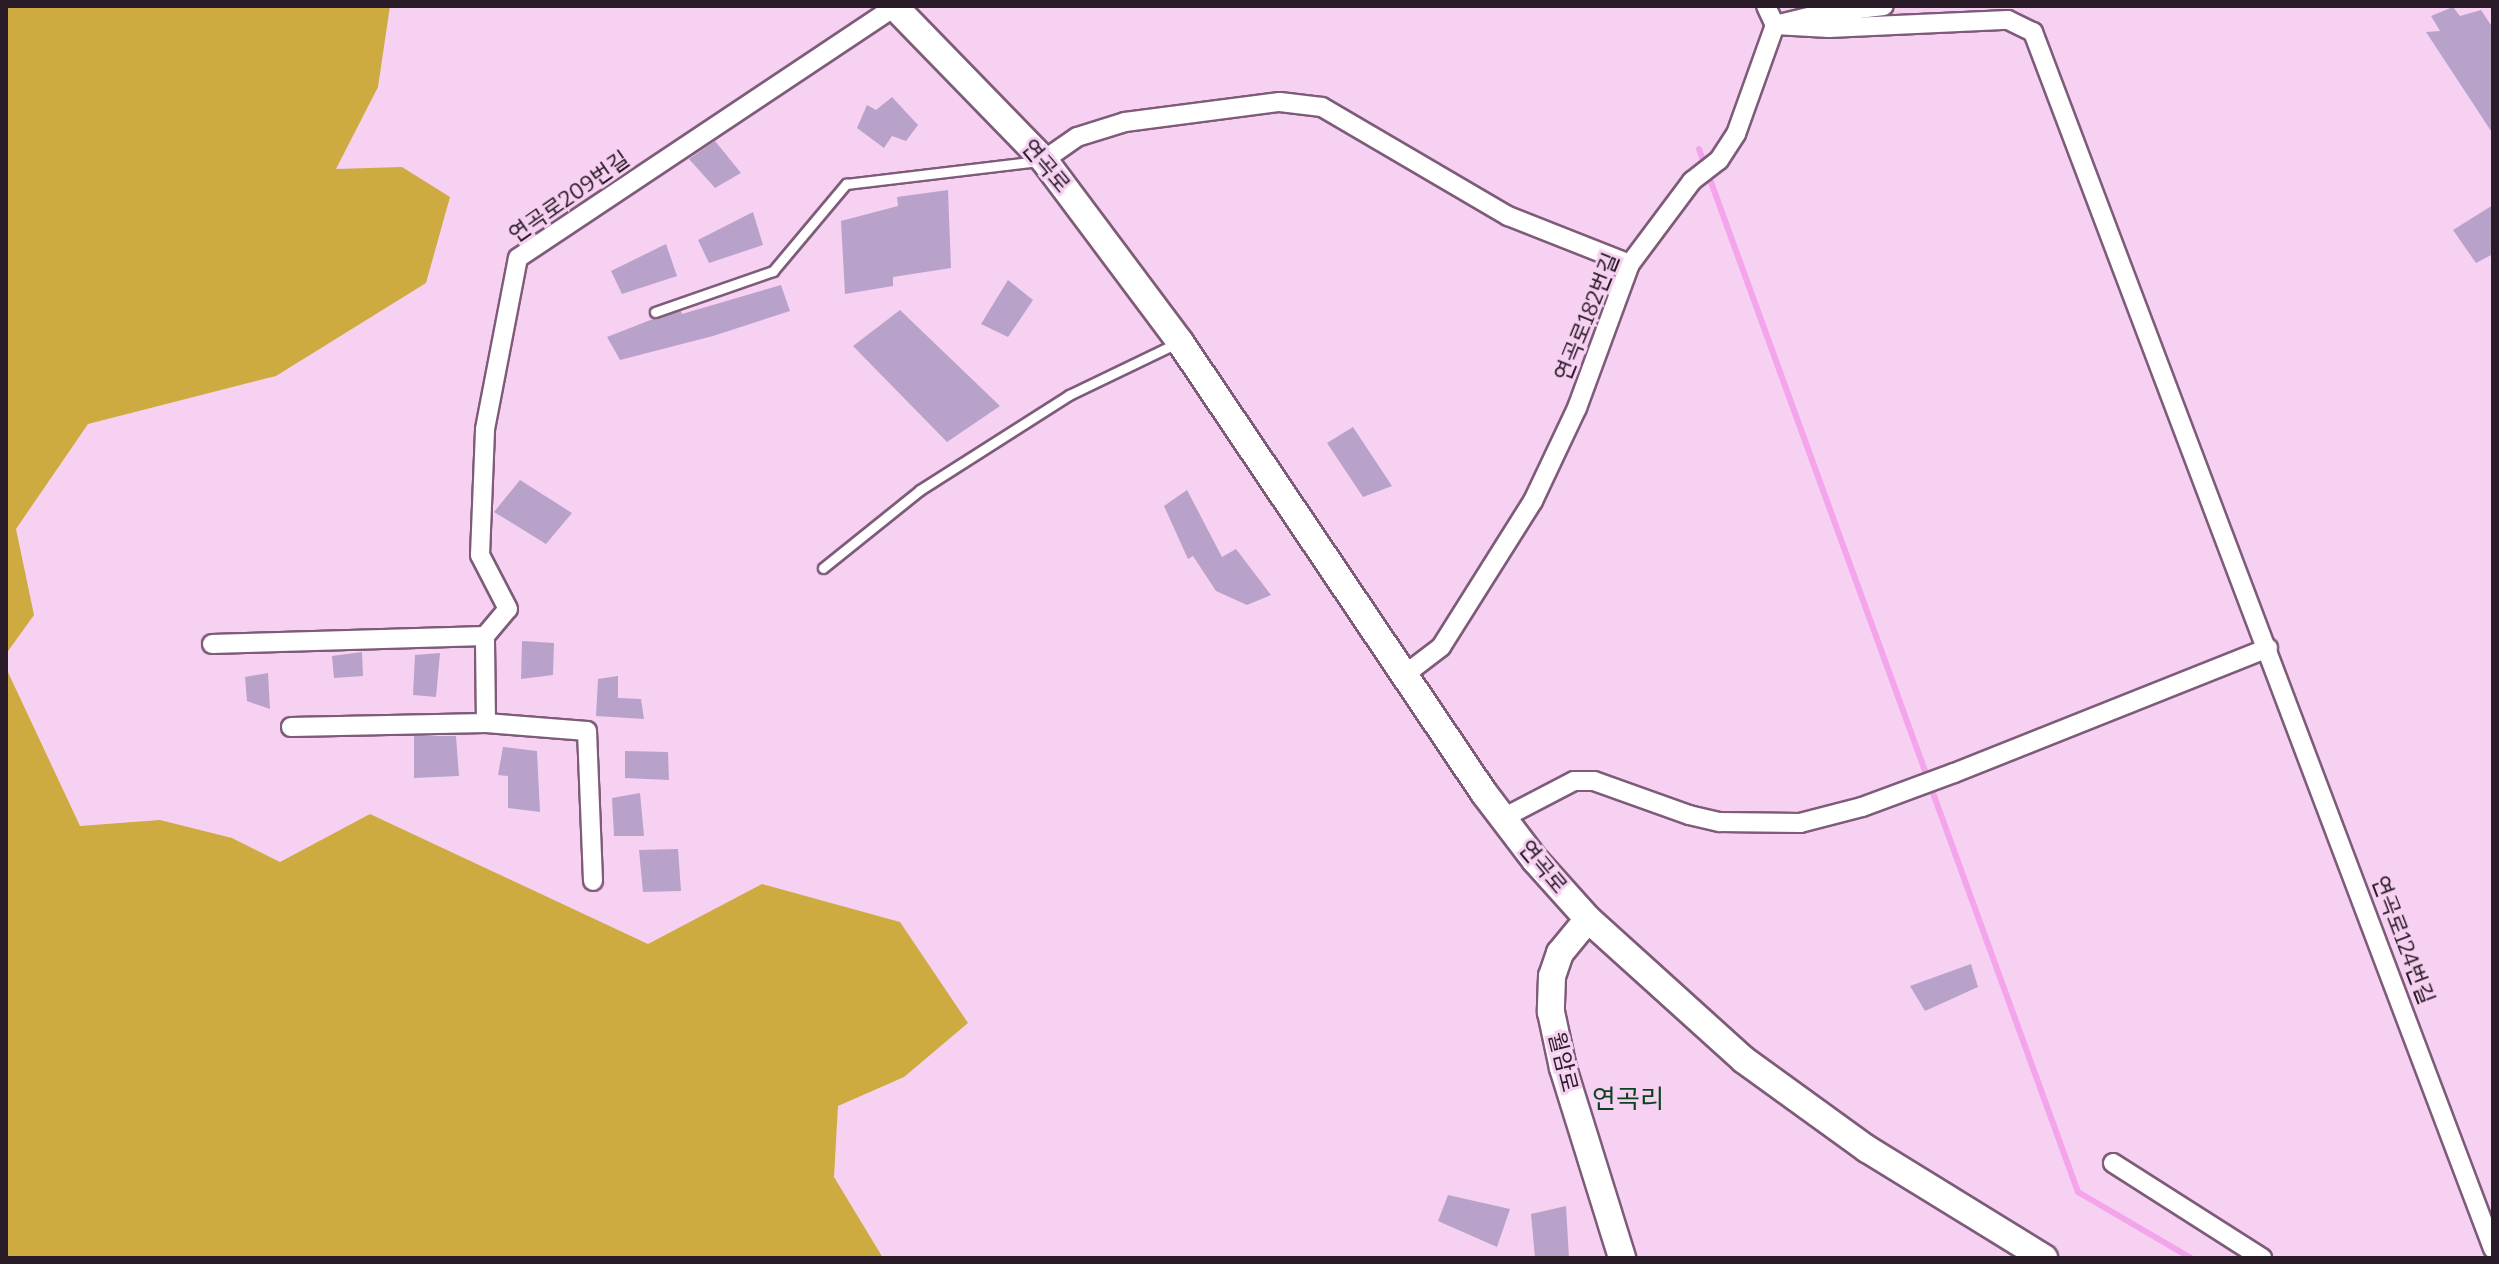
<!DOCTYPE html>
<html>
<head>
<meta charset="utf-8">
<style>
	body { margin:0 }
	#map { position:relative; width:2499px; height:1264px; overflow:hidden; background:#f7d1f2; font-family:Bitter,"Noto Sans KR",serif }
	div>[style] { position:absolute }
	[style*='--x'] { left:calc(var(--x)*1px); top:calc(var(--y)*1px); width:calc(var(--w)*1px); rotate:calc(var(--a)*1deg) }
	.forest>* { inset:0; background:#cdab40 }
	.stream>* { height:6px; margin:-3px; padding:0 3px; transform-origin:3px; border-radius:3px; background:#f3a4ea }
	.building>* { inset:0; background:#b8a2c9 }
	.roads { filter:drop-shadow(2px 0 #7e5c79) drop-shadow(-2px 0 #7e5c79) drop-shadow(0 2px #7e5c79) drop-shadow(0 -2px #7e5c79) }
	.lane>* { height:9px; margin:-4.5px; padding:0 4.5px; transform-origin:4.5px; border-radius:4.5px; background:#fff }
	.street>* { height:18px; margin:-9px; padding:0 9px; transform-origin:9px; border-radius:9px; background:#fff }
	.secondary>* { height:26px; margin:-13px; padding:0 13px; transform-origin:13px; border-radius:13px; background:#fff }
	span { translate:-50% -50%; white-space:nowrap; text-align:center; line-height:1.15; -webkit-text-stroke:6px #f7d1f2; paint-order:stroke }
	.street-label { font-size:22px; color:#291b27 }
	.quarter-label { font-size:26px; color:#0d4220 }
	.frame { position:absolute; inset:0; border:8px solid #291b27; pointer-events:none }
</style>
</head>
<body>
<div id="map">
	<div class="forest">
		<i style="clip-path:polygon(6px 6px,390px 6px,378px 87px,336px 169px,402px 167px,450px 197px,426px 283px,276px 376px,88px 424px,16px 529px,34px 615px,6px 654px)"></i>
		<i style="clip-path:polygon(6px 668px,80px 826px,160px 820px,232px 838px,280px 862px,370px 814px,648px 944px,762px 884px,900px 922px,968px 1023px,904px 1077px,838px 1106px,834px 1177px,883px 1258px,6px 1258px)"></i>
	</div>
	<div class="stream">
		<i style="--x:1699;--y:149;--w:1110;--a:70.03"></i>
		<i style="--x:2078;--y:1192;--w:131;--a:30.3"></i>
	</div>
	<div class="building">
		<i style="clip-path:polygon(2453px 7px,2460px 16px,2481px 10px,2493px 28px,2493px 134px,2426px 32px,2440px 31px,2431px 16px)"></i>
		<i style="clip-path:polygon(892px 97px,918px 125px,906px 141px,892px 136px,884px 148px,857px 128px,867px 105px,876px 110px)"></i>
		<i style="clip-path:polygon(715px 141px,741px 173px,715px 188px,689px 159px)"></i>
		<i style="clip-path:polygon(948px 190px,951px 268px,893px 277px,893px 286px,845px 294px,841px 221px,898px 206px,897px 197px)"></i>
		<i style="clip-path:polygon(2493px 205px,2493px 254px,2476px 263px,2453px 230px)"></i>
		<i style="clip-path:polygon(753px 212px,763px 245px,709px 263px,698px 240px)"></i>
		<i style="clip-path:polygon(666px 244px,677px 276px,622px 294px,611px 271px)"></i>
		<i style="clip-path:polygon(1008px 280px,1033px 300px,1008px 337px,981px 324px)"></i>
		<i style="clip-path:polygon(781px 285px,790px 311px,713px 336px,620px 360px,607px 337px,653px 319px,681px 311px,682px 314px)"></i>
		<i style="clip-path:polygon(900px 310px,1000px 406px,947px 442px,853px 346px)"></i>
		<i style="clip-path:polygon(1353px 427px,1392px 486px,1363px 497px,1327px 443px)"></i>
		<i style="clip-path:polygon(520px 480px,572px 513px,546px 544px,494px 512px)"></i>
		<i style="clip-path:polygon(1187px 490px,1222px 557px,1236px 549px,1271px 595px,1247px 605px,1216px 591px,1193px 556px,1188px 559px,1164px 506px)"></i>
		<i style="clip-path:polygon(522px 641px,554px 643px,553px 675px,521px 679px)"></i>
		<i style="clip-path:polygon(362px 652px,363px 676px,334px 678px,332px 656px)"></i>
		<i style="clip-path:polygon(440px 653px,436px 697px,413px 695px,415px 655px)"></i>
		<i style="clip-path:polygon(268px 673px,270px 709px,247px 701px,245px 677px)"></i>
		<i style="clip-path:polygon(618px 676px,618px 698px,641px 699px,644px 719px,596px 716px,598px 679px)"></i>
		<i style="clip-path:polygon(414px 736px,456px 736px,459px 776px,414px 778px)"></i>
		<i style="clip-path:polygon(503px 747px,537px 751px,540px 812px,508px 808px,508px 776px,498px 775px)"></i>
		<i style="clip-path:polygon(625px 751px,668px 752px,669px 780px,625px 778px)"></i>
		<i style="clip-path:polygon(640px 793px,644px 836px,614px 836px,612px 798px)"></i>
		<i style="clip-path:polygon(678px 849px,681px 891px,643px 892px,639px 850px)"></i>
		<i style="clip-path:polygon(1971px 964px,1978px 987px,1925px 1011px,1910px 986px)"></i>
		<i style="clip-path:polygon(1448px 1195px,1510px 1209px,1497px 1247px,1438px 1221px)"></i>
		<i style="clip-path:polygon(1566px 1206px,1569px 1258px,1535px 1258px,1531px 1214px)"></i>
	</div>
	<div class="roads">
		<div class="lane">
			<i style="--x:655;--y:312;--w:125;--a:-19.2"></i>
			<i style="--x:773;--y:271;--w:114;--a:-50"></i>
			<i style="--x:846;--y:184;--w:194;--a:-6.8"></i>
			<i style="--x:823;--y:568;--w:124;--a:-38.8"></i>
			<i style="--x:920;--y:490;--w:177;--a:-32.5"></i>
			<i style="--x:1069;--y:395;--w:120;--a:-25.7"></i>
		</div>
		<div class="street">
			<i style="--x:1766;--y:6;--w:21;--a:65"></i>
			<i style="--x:1775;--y:25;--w:54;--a:3.2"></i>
			<i style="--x:1829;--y:28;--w:179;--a:-2.6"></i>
			<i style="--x:2008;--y:20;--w:28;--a:26"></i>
			<i style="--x:2033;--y:32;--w:1301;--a:69.29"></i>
			<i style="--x:1044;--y:160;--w:40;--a:-34.9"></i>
			<i style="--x:1077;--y:137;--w:50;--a:-17.4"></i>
			<i style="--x:1125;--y:122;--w:156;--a:-7.4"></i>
			<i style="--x:1280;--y:102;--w:42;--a:6.8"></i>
			<i style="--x:1322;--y:107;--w:216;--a:30.4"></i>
			<i style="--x:1508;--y:216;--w:131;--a:21.5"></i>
			<i style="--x:212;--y:644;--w:273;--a:-1.7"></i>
			<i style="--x:1403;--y:676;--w:48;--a:-37.3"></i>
			<i style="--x:1441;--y:647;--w:173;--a:-57.8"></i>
			<i style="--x:1533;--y:501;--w:103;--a:-64.7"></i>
			<i style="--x:1577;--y:408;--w:153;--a:-69.8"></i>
			<i style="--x:1630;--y:264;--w:104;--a:-53.2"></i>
			<i style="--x:1692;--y:181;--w:34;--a:-38"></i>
			<i style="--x:1719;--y:160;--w:31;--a:-57"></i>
			<i style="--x:1736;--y:134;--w:116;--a:-70.3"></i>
			<i style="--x:1775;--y:25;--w:51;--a:-13.5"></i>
			<i style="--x:1825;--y:13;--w:59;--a:-6.8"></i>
			<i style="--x:486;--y:723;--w:87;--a:-90.7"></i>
			<i style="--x:485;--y:636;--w:35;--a:-50"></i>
			<i style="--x:508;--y:609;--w:61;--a:-117.4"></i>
			<i style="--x:480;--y:555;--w:126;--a:-87.7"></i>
			<i style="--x:485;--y:429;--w:174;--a:-79.1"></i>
			<i style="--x:518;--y:258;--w:453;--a:-33.7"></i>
			<i style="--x:291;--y:727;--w:195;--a:-1.2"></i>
			<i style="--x:486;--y:723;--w:101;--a:4.5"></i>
			<i style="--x:587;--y:731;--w:150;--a:87.7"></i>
			<i style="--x:1503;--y:818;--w:80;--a:-27.5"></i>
			<i style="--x:1574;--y:781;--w:20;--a:0"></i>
			<i style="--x:1594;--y:781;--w:101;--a:19.7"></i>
			<i style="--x:1689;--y:815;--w:32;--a:13"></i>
			<i style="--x:1720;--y:822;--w:80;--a:0.7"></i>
			<i style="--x:1800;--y:823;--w:64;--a:-14.5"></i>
			<i style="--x:1862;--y:807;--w:98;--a:-20.3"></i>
			<i style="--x:1954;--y:773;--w:338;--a:-21.7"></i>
			<i style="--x:2113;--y:1163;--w:177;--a:32.5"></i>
		</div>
		<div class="secondary">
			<i style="--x:894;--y:6;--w:215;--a:45.8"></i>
			<i style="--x:1044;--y:160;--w:227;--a:53.2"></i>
			<i style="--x:1180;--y:342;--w:544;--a:56.02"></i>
			<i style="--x:1484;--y:793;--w:84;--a:52.7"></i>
			<i style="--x:1535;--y:860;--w:79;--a:48.1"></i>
			<i style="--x:1588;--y:919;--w:210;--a:42.1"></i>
			<i style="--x:1744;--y:1060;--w:152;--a:35.9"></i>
			<i style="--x:1867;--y:1149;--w:208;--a:31.6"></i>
			<i style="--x:1588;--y:919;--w:44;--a:129.5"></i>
			<i style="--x:1560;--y:953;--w:24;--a:109"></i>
			<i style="--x:1552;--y:976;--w:36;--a:92"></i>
			<i style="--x:1551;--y:1012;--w:57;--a:77.9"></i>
			<i style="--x:1563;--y:1068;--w:199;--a:72.7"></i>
		</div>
	</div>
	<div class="street-label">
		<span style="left:1046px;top:166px;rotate:50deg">연곡로</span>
		<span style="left:569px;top:197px;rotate:-35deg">연곡로209번길</span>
		<span style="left:1587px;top:317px;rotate:-68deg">연곡로182번길</span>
		<span style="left:1543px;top:867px;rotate:50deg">연곡로</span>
		<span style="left:2403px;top:940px;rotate:69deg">연곡로124번길</span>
		<span style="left:1563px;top:1062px;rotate:76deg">월암로</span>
	</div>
	<div class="quarter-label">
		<span style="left:1628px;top:1100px">연곡리</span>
	</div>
	<div class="frame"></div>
</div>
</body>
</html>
